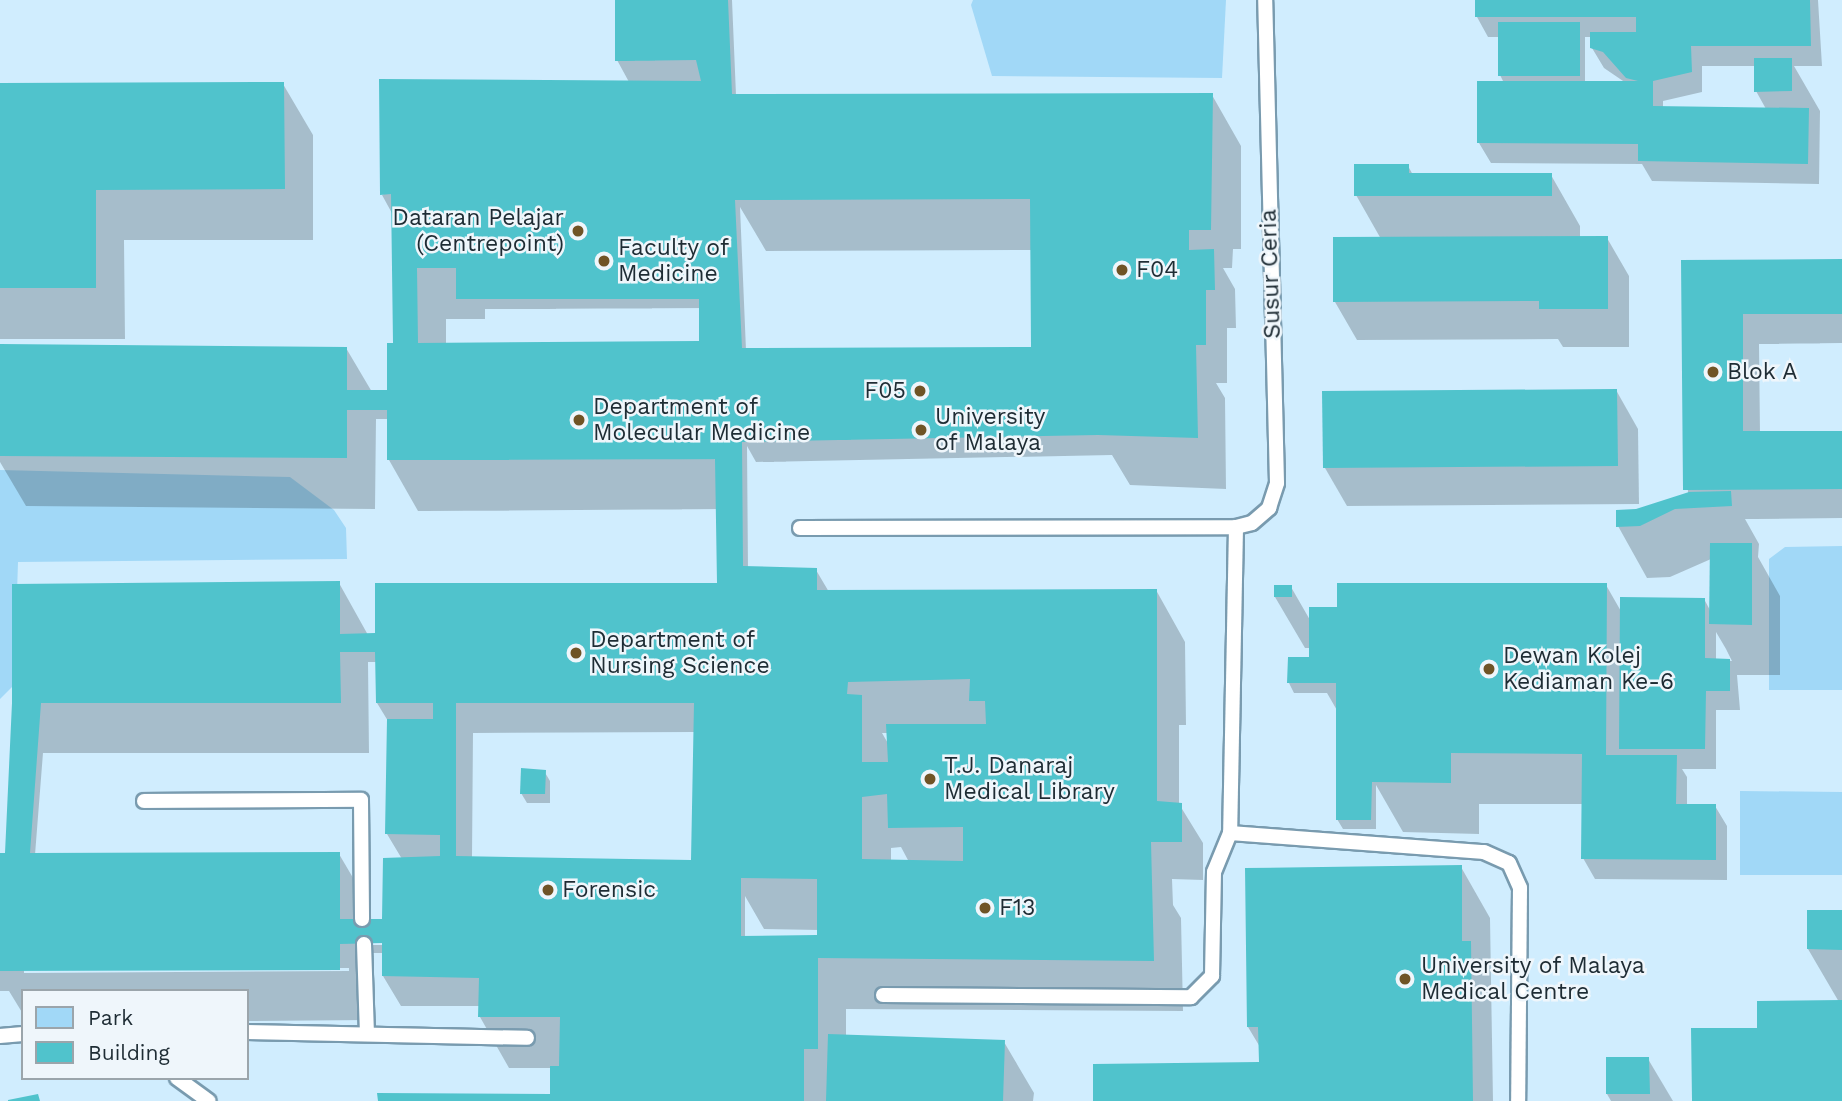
<!DOCTYPE html>
<html>
<head>
<meta charset="utf-8">
<style>
	body { margin:0 }
	#map { position:relative; width:1842px; height:1101px; overflow:hidden; background:#d0edfe; font-family:"Work Sans",sans-serif }
	div>[style] { position:absolute }
	[style*='--x'] { left:calc(var(--x)*1px); top:calc(var(--y)*1px); width:calc(var(--w)*1px); rotate:calc(var(--a)*1deg) }
	.green>* { inset:0; background:#a1d8f7 }
	.shadow>* { inset:0; background:#0003 }
	.building>* { inset:0; background:#50c3cc }
	.roads { filter:drop-shadow(2px 0 #799baf) drop-shadow(-2px 0 #799baf) drop-shadow(0 2px #799baf) drop-shadow(0 -2px #799baf) }
	.lane>* { height:14px; margin:-7px; padding:0 7px; transform-origin:7px; border-radius:7px; background:#fff }
	.dots>* { width:19px; height:19px; translate:-50% -50%; box-sizing:border-box; border:4px solid #eff6fb; border-radius:50% }
	span { translate:-50% -50%; white-space:nowrap; text-align:center; line-height:1.15; -webkit-text-stroke:5px #eff6fb; paint-order:stroke }
	.poi-label { font-size:23px; color:#1e2c34 }
	.right { translate:-100% -50%; text-align:right }
	.left { translate:0 -50%; text-align:left }
	.street-label { font-size:23px; color:#1e2c34 }
	.legend { position:absolute; left:21px; top:989px; width:228px; height:91px; box-sizing:border-box; background:#eff6fb; border:2px solid #9ba5ab; margin:0; padding:9px 12px; list-style:none; font-size:21px; color:#1e2c34 }
	.legend li { display:flex; align-items:center; gap:14px; height:35px }
	.legend b { width:35px; border:2px solid #9ba5ab }
</style>
</head>
<body>
<div id="map">
	<div class="green">
		<i style="clip-path:polygon(973px 0,1226px 0,1222px 78px,992px 76px,971px 5px)"></i>
		<i style="clip-path:polygon(0 470px,290px 477px,334px 510px,346px 528px,347px 559px,18px 562px,14px 685px,0 699px)"></i>
		<i style="clip-path:polygon(1842px 546px,1842px 690px,1769px 690px,1769px 559px,1785px 547px)"></i>
		<i style="clip-path:polygon(1740px 791px,1842px 792px,1842px 875px,1740px 875px)"></i>
	</div>
	<div class="shadow">
		<i style="clip-path:polygon(evenodd,617px 0,732px 0,736px 95px,1212px 95px,1241px 146px,1241px 249px,1233px 249px,1232px 268px,1223px 268px,1235px 289px,1236px 328px,1227px 328px,1227px 383px,1216px 383px,1225px 398px,1226px 489px,1130px 485px,1112px 455px,756px 462px,747px 446px,748px 568px,816px 570px,829px 592px,1156px 590px,1185px 642px,1186px 725px,1179px 725px,1179px 804px,1203px 843px,1203px 880px,1172px 879px,1173px 905px,1181px 918px,1183px 1011px,846px 1009px,846px 1036px,1004px 1042px,1034px 1093px,1033px 1101px,380px 1101px,551px 1096px,551px 1068px,509px 1068px,480px 1017px,480px 1006px,401px 1006px,383px 976px,384px 953px,369px 953px,369px 1020px,247px 1021px,247px 991px,23px 991px,23px 1014px,9px 991px,0 991px,0 855px,7px 855px,14px 703px,339px 583px,368px 635px,718px 584px,717px 509px,418px 511px,389px 460px,389px 419px,376px 419px,375px 509px,26px 506px,0 462px,0 346px,346px 348px,372px 392px,389px 392px,394px 345px,393px 215px,382px 195px,629px 82px,617px 60px,617px 0,740px 207px,766px 251px,1032px 250px,1033px 348px,746px 350px,740px 207px,617px 0,701px 308px,702px 343px,446px 345px,446px 319px,485px 319px,485px 309px,701px 308px,617px 0,368px 662px,377px 662px,377px 703px,388px 721px,387px 834px,402px 859px,384px 921px,369px 921px,369px 905px,339px 854px,35px 855px,43px 753px,369px 753px,368px 662px,617px 0,695px 732px,694px 862px,472px 858px,473px 733px,695px 732px,617px 0,882px 733px,889px 733px,889px 745px,882px 733px,617px 0,901px 847px,909px 862px,891px 861px,891px 848px,901px 847px,617px 0,745px 896px,764px 929px,819px 930px,819px 937px,745px 937px,745px 896px,617px 0,391px 941px,391px 945px,369px 945px,369px 942px,391px 941px,617px 0,349px 968px,349px 971px,24px 973px,24px 969px,349px 968px)"></i>
		<i style="clip-path:polygon(evenodd,1477px 0,1818px 0,1822px 66px,1794px 66px,1820px 111px,1819px 184px,1652px 181px,1642px 164px,1491px 163px,1479px 143px,1479px 83px,1504px 83px,1500px 75px,1500px 37px,1488px 37px,1477px 17px,1477px 0,1585px 37px,1592px 37px,1592px 48px,1604px 68px,1626px 83px,1585px 83px,1585px 37px,1477px 0,1702px 66px,1756px 66px,1756px 91px,1766px 109px,1663px 108px,1663px 101px,1702px 92px,1702px 66px)"></i>
		<i style="clip-path:polygon(0 84px,283px 84px,313px 135px,313px 240px,124px 240px,125px 339px,0 339px)"></i>
		<i style="clip-path:polygon(1408px 166px,1413px 175px,1551px 175px,1580px 226px,1580px 238px,1607px 238px,1629px 276px,1629px 347px,1563px 347px,1558px 339px,1357px 340px,1335px 302px,1381px 239px,1356px 195px)"></i>
		<i style="clip-path:polygon(evenodd,1842px 261px,1842px 343px,1759px 344px,1760px 433px,1842px 432px,1842px 518px,1745px 519px,1759px 544px,1758px 557px,1780px 596px,1780px 675px,1737px 675px,1740px 710px,1716px 710px,1716px 769px,1682px 769px,1687px 777px,1687px 806px,1715px 806px,1727px 826px,1727px 880px,1595px 879px,1583px 858px,1584px 804px,1479px 804px,1479px 834px,1403px 832px,1376px 785px,1376px 829px,1343px 829px,1337px 819px,1338px 712px,1327px 693px,1294px 693px,1289px 683px,1310px 659px,1310px 648px,1305px 648px,1275px 597px,1291px 587px,1310px 620px,1339px 609px,1606px 585px,1622px 613px,1704px 599px,1711px 612px,1711px 559px,1670px 577px,1647px 578px,1618px 526px,1636px 511px,1688px 494px,1683px 262px,1842px 261px,1716px 632px,1726px 649px,1732px 661px,1716px 660px,1716px 632px)"></i>
		<i style="clip-path:polygon(1616px 390px,1638px 429px,1639px 504px,1347px 506px,1325px 468px)"></i>
		<i style="clip-path:polygon(544px 771px,550px 781px,550px 803px,527px 803px,521px 793px)"></i>
		<i style="clip-path:polygon(1461px 867px,1490px 918px,1493px 1101px,1095px 1101px,1260px 1064px,1260px 1047px,1248px 1027px)"></i>
		<i style="clip-path:polygon(1842px 912px,1842px 1101px,1694px 1101px,1759px 1030px,1839px 1002px,1808px 949px)"></i>
		<i style="clip-path:polygon(1648px 1059px,1673px 1101px,1611px 1101px,1607px 1094px)"></i>
	</div>
	<div class="building">
		<i style="clip-path:polygon(evenodd,615px 0,728px 0,732px 94px,1213px 93px,1211px 230px,1189px 230px,1189px 250px,1214px 249px,1215px 290px,1206px 290px,1206px 345px,1196px 345px,1198px 438px,1098px 435px,742px 442px,743px 566px,817px 568px,817px 590px,1157px 589px,1157px 801px,1182px 803px,1182px 842px,1151px 842px,1154px 961px,818px 958px,818px 1049px,804px 1049px,804px 1101px,378px 1101px,377px 1093px,550px 1094px,550px 1066px,559px 1066px,560px 1017px,478px 1017px,479px 978px,382px 976px,382px 943px,340px 944px,340px 970px,0 971px,0 853px,5px 853px,12px 703px,12px 584px,340px 581px,340px 634px,375px 633px,375px 583px,717px 583px,715px 459px,387px 460px,387px 410px,347px 410px,347px 458px,0 456px,0 344px,347px 347px,347px 390px,387px 390px,387px 343px,393px 343px,391px 194px,380px 195px,379px 79px,701px 81px,696px 60px,615px 61px,615px 0,1030px 199px,1031px 347px,742px 348px,735px 200px,1030px 199px,615px 0,417px 268px,456px 268px,456px 299px,699px 299px,699px 341px,418px 343px,417px 268px,615px 0,340px 652px,375px 652px,376px 703px,433px 703px,433px 719px,387px 719px,385px 834px,440px 835px,440px 856px,383px 858px,382px 919px,340px 919px,340px 852px,30px 853px,41px 703px,341px 703px,340px 652px,615px 0,970px 679px,969px 701px,985px 701px,986px 724px,886px 724px,888px 762px,862px 762px,862px 695px,847px 694px,848px 682px,970px 679px,615px 0,456px 703px,694px 703px,691px 860px,456px 856px,456px 703px,615px 0,887px 794px,888px 828px,963px 827px,963px 861px,862px 859px,862px 797px,887px 794px,615px 0,741px 878px,817px 879px,817px 935px,741px 936px,741px 878px)"></i>
		<i style="clip-path:polygon(1475px 0,1810px 0,1811px 46px,1691px 46px,1692px 72px,1653px 81px,1653px 106px,1809px 108px,1808px 164px,1638px 161px,1638px 144px,1477px 143px,1477px 81px,1638px 81px,1626px 78px,1603px 52px,1590px 48px,1590px 32px,1636px 32px,1636px 17px,1475px 17px)"></i>
		<i style="clip-path:polygon(1498px 22px,1580px 22px,1580px 76px,1498px 76px)"></i>
		<i style="clip-path:polygon(1754px 58px,1792px 58px,1792px 91px,1754px 92px)"></i>
		<i style="clip-path:polygon(284px 82px,285px 189px,96px 190px,96px 288px,0 288px,0 83px)"></i>
		<i style="clip-path:polygon(1354px 164px,1409px 164px,1409px 173px,1552px 173px,1552px 196px,1354px 196px)"></i>
		<i style="clip-path:polygon(1608px 236px,1608px 309px,1539px 309px,1539px 301px,1333px 302px,1333px 237px)"></i>
		<i style="clip-path:polygon(1842px 259px,1842px 314px,1743px 314px,1743px 431px,1842px 431px,1842px 489px,1683px 490px,1681px 260px)"></i>
		<i style="clip-path:polygon(1617px 389px,1618px 466px,1323px 468px,1322px 391px)"></i>
		<i style="clip-path:polygon(1731px 491px,1732px 506px,1675px 509px,1640px 526px,1616px 527px,1616px 510px,1636px 509px,1689px 492px)"></i>
		<i style="clip-path:polygon(1710px 543px,1752px 543px,1752px 625px,1709px 624px)"></i>
		<i style="clip-path:polygon(1337px 583px,1607px 583px,1606px 755px,1677px 755px,1676px 804px,1716px 804px,1716px 860px,1581px 859px,1582px 754px,1451px 753px,1451px 783px,1372px 782px,1371px 820px,1336px 820px,1336px 683px,1287px 683px,1288px 657px,1309px 657px,1309px 607px,1337px 607px)"></i>
		<i style="clip-path:polygon(1274px 585px,1292px 585px,1292px 597px,1274px 597px)"></i>
		<i style="clip-path:polygon(1620px 597px,1705px 598px,1705px 658px,1730px 659px,1730px 691px,1706px 691px,1705px 749px,1619px 749px)"></i>
		<i style="clip-path:polygon(521px 768px,546px 770px,545px 794px,520px 794px)"></i>
		<i style="clip-path:polygon(1462px 865px,1462px 941px,1471px 941px,1473px 1101px,1093px 1101px,1093px 1064px,1259px 1062px,1258px 1027px,1247px 1027px,1245px 868px)"></i>
		<i style="clip-path:polygon(1807px 910px,1842px 910px,1842px 950px,1807px 949px)"></i>
		<i style="clip-path:polygon(1842px 1000px,1842px 1101px,1692px 1101px,1691px 1028px,1757px 1028px,1757px 1001px)"></i>
		<i style="clip-path:polygon(828px 1034px,1005px 1040px,1003px 1101px,826px 1101px)"></i>
		<i style="clip-path:polygon(1606px 1057px,1649px 1057px,1650px 1094px,1606px 1094px)"></i>
		<i style="clip-path:polygon(38px 1094px,40px 1101px,8px 1101px,8px 1100px)"></i>
	</div>
	<div class="roads">
		<div class="lane">
			<i style="--x:1236;--y:527;--w:306;--a:91.1"></i>
			<i style="--x:1230;--y:833;--w:255;--a:4.3"></i>
			<i style="--x:1484;--y:852;--w:27;--a:24"></i>
			<i style="--x:1509;--y:863;--w:27;--a:66"></i>
			<i style="--x:1520;--y:888;--w:213;--a:90.5"></i>
			<i style="--x:800;--y:528;--w:436;--a:-0.1"></i>
			<i style="--x:1236;--y:527;--w:16;--a:-14"></i>
			<i style="--x:1252;--y:523;--w:23;--a:-41"></i>
			<i style="--x:1269;--y:508;--w:26;--a:-72"></i>
			<i style="--x:1277;--y:483;--w:483;--a:-91.4"></i>
			<i style="--x:144;--y:801;--w:217;--a:-0.3"></i>
			<i style="--x:361;--y:800;--w:119;--a:89.5"></i>
			<i style="--x:364;--y:944;--w:90;--a:88.1"></i>
			<i style="--x:883;--y:995;--w:308;--a:0.4"></i>
			<i style="--x:1191;--y:997;--w:30;--a:-45"></i>
			<i style="--x:1212;--y:976;--w:104;--a:-88.9"></i>
			<i style="--x:1214;--y:872;--w:42;--a:-67.7"></i>
			<i style="--x:247;--y:1032;--w:280;--a:1.2"></i>
			<i style="--x:0;--y:1036;--w:23;--a:-5"></i>
			<i style="--x:177;--y:1078;--w:39;--a:36"></i>
		</div>
	</div>
	<div class="dots">
		<i style="left:578px;top:231px;background:#6f5426"></i>
		<i style="left:604px;top:261px;background:#6f5426"></i>
		<i style="left:1122px;top:270px;background:#6f5426"></i>
		<i style="left:1713px;top:372px;background:#6f5426"></i>
		<i style="left:920px;top:391px;background:#6f5426"></i>
		<i style="left:579px;top:420px;background:#6f5426"></i>
		<i style="left:921px;top:430px;background:#6f5426"></i>
		<i style="left:576px;top:653px;background:#6f5426"></i>
		<i style="left:1489px;top:669px;background:#6f5426"></i>
		<i style="left:930px;top:779px;background:#6f5426"></i>
		<i style="left:548px;top:890px;background:#6f5426"></i>
		<i style="left:985px;top:908px;background:#6f5426"></i>
		<i style="left:1405px;top:979px;background:#6f5426"></i>
	</div>
	<div class="poi-label">
		<span class="right" style="left:564px;top:231px">Dataran Pelajar<br>(Centrepoint)</span>
		<span class="left" style="left:618px;top:261px">Faculty of<br>Medicine</span>
		<span class="left" style="left:1136px;top:270px">F04</span>
		<span class="left" style="left:1727px;top:372px">Blok A</span>
		<span class="right" style="left:906px;top:391px">F05</span>
		<span class="left" style="left:593px;top:420px">Department of<br>Molecular Medicine</span>
		<span class="left" style="left:935px;top:430px">University<br>of Malaya</span>
		<span class="left" style="left:590px;top:653px">Department of<br>Nursing Science</span>
		<span class="left" style="left:1503px;top:669px">Dewan Kolej<br>Kediaman Ke-6</span>
		<span class="left" style="left:944px;top:779px">T.J. Danaraj<br>Medical Library</span>
		<span class="left" style="left:562px;top:890px">Forensic</span>
		<span class="left" style="left:999px;top:908px">F13</span>
		<span class="left" style="left:1421px;top:979px">University of Malaya<br>Medical Centre</span>
	</div>
	<div class="street-label">
		<span style="left:1271px;top:274px;rotate:-92deg">Susur Ceria</span>
	</div>
	<ul class="legend">
	<li><b style="height:19px;background:#a1d8f7"></b>Park</li>
	<li><b style="height:19px;background:#50c3cc"></b>Building</li>
	</ul>
</div>
</body>
</html>
